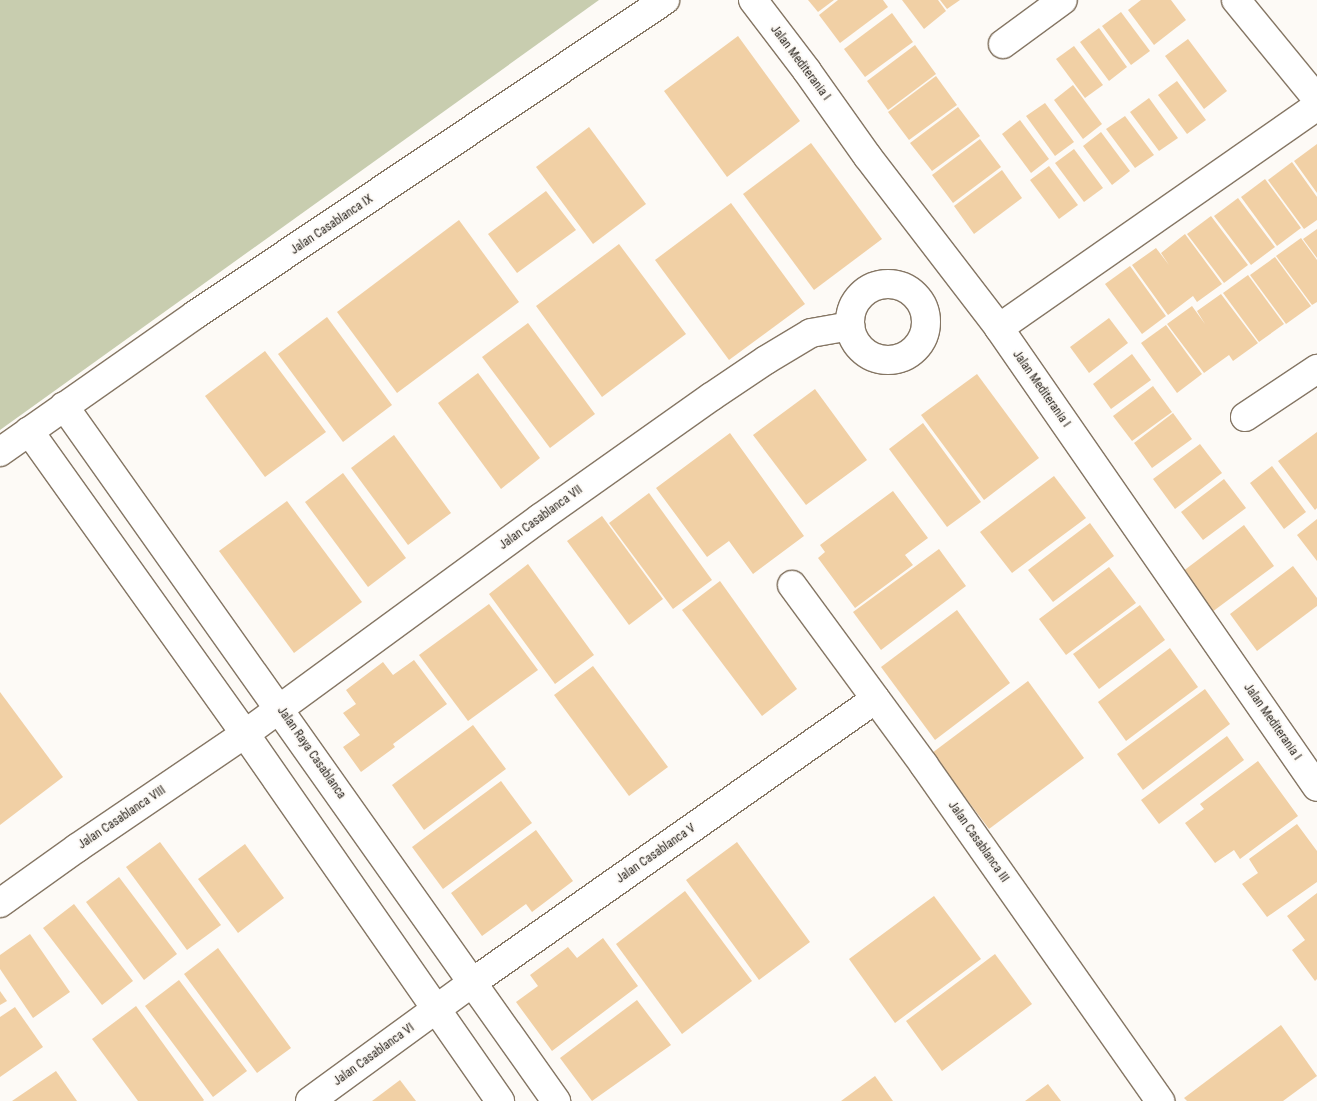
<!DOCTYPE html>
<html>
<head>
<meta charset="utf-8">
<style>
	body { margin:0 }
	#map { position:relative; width:1317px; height:1101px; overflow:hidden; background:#fdfaf6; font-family:"Roboto Condensed",sans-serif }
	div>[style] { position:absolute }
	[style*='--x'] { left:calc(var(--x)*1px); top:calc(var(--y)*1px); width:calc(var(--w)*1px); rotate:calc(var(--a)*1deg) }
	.green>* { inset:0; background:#c8cdaf }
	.building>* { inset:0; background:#f1d0a5 }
	.roads { filter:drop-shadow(1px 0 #857664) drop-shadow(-1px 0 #857664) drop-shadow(0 1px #857664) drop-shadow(0 -1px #857664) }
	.minor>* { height:28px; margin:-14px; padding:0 14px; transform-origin:14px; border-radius:14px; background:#fff }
	.minor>.ring { margin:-14px; padding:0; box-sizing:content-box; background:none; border:28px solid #fff; border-radius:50% }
	span { translate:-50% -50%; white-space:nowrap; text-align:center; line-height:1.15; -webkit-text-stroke:4px #fdfaf6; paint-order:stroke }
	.street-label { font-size:12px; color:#2a241d }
</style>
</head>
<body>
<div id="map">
	<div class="green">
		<i style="clip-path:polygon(0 0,599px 0,0 430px)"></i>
	</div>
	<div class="building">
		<i style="clip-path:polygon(808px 0,834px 0,818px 12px)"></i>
		<i style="clip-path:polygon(838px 0,883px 0,888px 7px,840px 43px,819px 15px)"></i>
		<i style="clip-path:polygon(902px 0,938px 0,946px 11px,924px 29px)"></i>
		<i style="clip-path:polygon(940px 0,960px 0,947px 9px)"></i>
		<i style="clip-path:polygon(1141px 0,1171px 0,1186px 20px,1154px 45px,1128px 10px)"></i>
		<i style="clip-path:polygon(1121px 12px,1150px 51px,1131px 65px,1102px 26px)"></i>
		<i style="clip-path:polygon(892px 13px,913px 42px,865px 77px,844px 49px)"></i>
		<i style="clip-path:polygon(1099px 28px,1127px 67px,1109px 81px,1080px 42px)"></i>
		<i style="clip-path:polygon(738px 36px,800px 121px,727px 177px,664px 91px)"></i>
		<i style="clip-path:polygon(1188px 39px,1227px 91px,1204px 109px,1165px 56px)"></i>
		<i style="clip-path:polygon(915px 45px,936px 74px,888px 110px,867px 81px)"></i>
		<i style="clip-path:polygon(1074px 46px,1103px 85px,1085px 98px,1056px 59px)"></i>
		<i style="clip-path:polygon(936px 76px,957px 105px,909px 140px,888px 112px)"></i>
		<i style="clip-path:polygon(1177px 81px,1206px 120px,1187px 134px,1158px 95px)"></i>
		<i style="clip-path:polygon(1073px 85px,1102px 124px,1083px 139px,1054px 100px)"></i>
		<i style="clip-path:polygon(1149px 98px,1178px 138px,1159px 151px,1130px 112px)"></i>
		<i style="clip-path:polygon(1045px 103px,1074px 142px,1055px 156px,1026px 116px)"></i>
		<i style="clip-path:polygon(958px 107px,980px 136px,932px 171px,910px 143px)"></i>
		<i style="clip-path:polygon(1125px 116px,1154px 155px,1135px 168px,1106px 129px)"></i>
		<i style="clip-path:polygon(1020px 120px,1049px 159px,1031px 173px,1002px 134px)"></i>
		<i style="clip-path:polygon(589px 127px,646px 204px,593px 244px,536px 167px)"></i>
		<i style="clip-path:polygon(1101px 132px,1130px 171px,1112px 185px,1083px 146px)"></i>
		<i style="clip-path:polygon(980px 139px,1001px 167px,953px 203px,932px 175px)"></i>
		<i style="clip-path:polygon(811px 143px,882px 239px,814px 290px,743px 194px)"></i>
		<i style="clip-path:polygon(1317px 144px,1317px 193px,1294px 161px)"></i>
		<i style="clip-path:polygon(1074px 149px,1103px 188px,1084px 202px,1055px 163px)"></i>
		<i style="clip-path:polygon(1292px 162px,1317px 197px,1317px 220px,1304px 229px,1268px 180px)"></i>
		<i style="clip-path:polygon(1049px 166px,1078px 205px,1059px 219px,1030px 180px)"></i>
		<i style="clip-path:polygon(1002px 170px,1022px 198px,974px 234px,954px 206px)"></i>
		<i style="clip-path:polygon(1265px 179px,1301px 228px,1277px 246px,1241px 197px)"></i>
		<i style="clip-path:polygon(546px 191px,576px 230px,517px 273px,488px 234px)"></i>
		<i style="clip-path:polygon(1238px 198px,1275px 247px,1251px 265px,1214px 216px)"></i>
		<i style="clip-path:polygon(731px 203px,805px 304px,729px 360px,655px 260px)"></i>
		<i style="clip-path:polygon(1211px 216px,1248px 265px,1224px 283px,1187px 234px)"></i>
		<i style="clip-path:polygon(459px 220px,519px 302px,397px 393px,337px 312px)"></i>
		<i style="clip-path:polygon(1317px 229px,1317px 258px,1303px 239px)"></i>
		<i style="clip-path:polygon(1185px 234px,1222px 284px,1197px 302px,1193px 296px,1168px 315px,1132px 265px,1156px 248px,1169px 265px,1161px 253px)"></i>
		<i style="clip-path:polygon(1301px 238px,1317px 260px,1317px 302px,1312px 305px,1276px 256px)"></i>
		<i style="clip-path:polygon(619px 244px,686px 334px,602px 397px,536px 306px)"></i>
		<i style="clip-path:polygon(1275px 257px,1311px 306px,1286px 324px,1250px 275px)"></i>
		<i style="clip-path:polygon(1130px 266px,1166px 316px,1142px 334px,1105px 284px)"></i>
		<i style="clip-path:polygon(1248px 275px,1284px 324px,1259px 342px,1223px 293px)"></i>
		<i style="clip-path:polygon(1221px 294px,1258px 343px,1233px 361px,1229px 355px,1204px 373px,1167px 324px,1192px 306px,1205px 324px,1197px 311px)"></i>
		<i style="clip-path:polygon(327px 317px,392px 405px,343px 442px,278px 354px)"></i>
		<i style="clip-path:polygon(1109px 318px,1128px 343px,1089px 373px,1070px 347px)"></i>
		<i style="clip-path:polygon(528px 323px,595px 414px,550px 448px,482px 357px)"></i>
		<i style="clip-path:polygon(1166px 325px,1202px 374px,1177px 393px,1141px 343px)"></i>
		<i style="clip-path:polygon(265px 351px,326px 432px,265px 477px,205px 396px)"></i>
		<i style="clip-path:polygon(1132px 354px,1151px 380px,1111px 409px,1093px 384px)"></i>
		<i style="clip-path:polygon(478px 373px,540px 458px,501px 489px,438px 403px)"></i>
		<i style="clip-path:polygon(977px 374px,1039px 458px,984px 500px,921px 415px)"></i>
		<i style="clip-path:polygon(1153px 386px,1172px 412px,1132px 441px,1113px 416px)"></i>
		<i style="clip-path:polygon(815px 389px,867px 460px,806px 505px,753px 435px)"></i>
		<i style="clip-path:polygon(1173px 413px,1192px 439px,1152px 468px,1134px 443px)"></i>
		<i style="clip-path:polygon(923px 423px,981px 502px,947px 527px,889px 449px)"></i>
		<i style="clip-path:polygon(1317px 432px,1317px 508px,1315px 510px,1278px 461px)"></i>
		<i style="clip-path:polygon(730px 433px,804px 536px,753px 574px,729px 541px,707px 557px,656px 488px)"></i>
		<i style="clip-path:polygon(394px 435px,451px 513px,408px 545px,351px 468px)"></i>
		<i style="clip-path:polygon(1200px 444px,1222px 473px,1175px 509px,1153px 479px)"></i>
		<i style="clip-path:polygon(1272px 466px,1306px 512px,1284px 529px,1250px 483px)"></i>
		<i style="clip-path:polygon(343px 473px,406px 558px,368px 587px,305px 502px)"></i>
		<i style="clip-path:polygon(1054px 476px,1086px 518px,1012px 573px,980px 532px)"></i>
		<i style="clip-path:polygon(1224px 479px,1246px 508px,1203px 540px,1181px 512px)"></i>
		<i style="clip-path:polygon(893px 491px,928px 538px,905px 555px,913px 565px,855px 608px,818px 558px,825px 552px,820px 545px)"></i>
		<i style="clip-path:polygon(649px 493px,712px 580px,673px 609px,609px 523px)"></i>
		<i style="clip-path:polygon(287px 501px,362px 602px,294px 653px,219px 551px)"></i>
		<i style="clip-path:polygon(602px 516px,663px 599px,629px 625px,567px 541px)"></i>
		<i style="clip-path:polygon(1317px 519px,1317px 561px,1297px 535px)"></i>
		<i style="clip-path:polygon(1090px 523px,1114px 556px,1053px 602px,1028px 570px)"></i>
		<i style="clip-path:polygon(1244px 525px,1274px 566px,1208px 615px,1178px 575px)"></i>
		<i style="clip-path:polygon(939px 549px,966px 586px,881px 650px,853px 612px)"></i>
		<i style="clip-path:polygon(528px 564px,594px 655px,555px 684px,489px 594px)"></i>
		<i style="clip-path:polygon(1293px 566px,1317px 598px,1317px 606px,1257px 651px,1230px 614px)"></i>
		<i style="clip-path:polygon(1109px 567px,1136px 603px,1066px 655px,1039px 619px)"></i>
		<i style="clip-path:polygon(720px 581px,797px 689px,762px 716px,682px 610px)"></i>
		<i style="clip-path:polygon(489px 604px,538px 670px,468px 721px,419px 655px)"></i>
		<i style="clip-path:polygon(1140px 605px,1165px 640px,1099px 689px,1073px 654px)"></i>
		<i style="clip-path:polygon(957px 610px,1010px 683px,935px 740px,881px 667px)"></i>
		<i style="clip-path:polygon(1170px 648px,1198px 687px,1126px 741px,1098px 702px)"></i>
		<i style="clip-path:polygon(414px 660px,447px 704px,393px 744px,395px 747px,361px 772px,343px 747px,360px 735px,343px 713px,356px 704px,346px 690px,383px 662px,393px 675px)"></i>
		<i style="clip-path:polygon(593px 666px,668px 767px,629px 796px,554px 695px)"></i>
		<i style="clip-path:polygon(1028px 681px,1084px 758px,989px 829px,932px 753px)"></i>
		<i style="clip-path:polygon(1205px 689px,1230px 724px,1143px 790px,1117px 754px)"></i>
		<i style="clip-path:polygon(0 692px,63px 777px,0 825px)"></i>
		<i style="clip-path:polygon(473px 725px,506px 769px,424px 830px,392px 785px)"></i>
		<i style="clip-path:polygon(1227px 736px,1244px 760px,1159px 824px,1141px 800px)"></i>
		<i style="clip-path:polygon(1258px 761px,1298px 816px,1240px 859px,1234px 850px,1215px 863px,1185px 823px,1204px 809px,1200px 804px)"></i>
		<i style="clip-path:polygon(501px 781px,532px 823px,443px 889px,412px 847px)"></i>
		<i style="clip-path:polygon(1297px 824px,1317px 851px,1317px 882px,1267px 917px,1242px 884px,1258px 873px,1249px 859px)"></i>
		<i style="clip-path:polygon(536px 830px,573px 881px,532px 912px,526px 904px,482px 936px,451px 893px)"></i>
		<i style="clip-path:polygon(160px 842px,221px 925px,187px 950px,126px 867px)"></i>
		<i style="clip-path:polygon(737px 842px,810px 942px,759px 980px,686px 880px)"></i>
		<i style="clip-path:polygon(245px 844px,284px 898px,238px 933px,198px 879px)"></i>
		<i style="clip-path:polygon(119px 877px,177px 954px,144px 980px,86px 902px)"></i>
		<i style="clip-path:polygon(685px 891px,752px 981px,682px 1034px,616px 944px)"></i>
		<i style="clip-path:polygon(1317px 893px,1317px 979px,1315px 981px,1292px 950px,1305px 940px,1287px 916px)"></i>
		<i style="clip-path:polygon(934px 896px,981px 959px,895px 1023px,849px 959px)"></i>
		<i style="clip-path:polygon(74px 904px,133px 981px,102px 1005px,43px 928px)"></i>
		<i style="clip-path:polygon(30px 934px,70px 992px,33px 1018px,0 969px,0 955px)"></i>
		<i style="clip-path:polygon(603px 938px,638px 986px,552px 1051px,516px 1002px,538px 986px,530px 975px,568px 947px,577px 958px)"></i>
		<i style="clip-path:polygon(218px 948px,291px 1048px,257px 1073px,184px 974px)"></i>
		<i style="clip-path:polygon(995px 954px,1032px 1004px,942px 1071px,906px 1021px)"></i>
		<i style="clip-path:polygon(179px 980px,247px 1071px,213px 1097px,145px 1006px)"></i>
		<i style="clip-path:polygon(0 991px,7px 1001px,0 1005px)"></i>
		<i style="clip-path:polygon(637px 1000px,671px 1045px,592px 1101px,560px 1058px)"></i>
		<i style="clip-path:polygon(136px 1006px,204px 1100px,203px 1101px,138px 1101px,92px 1039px)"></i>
		<i style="clip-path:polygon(15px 1007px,43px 1047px,0 1077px,0 1017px)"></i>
		<i style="clip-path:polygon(1281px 1025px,1317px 1076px,1283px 1101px,1187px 1101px,1184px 1098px)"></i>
		<i style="clip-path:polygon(56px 1071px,77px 1101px,12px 1101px)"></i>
		<i style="clip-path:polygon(875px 1076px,893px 1101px,841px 1101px)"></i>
		<i style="clip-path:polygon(400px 1080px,416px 1101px,372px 1101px)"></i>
		<i style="clip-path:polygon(1048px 1084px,1061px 1101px,1025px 1101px)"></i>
	</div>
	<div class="roads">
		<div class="minor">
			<i style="--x:753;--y:0;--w:89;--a:52.7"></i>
			<i style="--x:807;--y:71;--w:105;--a:54.7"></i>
			<i style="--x:868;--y:157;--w:215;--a:52.5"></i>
			<i style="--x:999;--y:328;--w:558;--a:55.29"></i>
			<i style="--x:1236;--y:0;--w:128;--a:50.7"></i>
			<i style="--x:1003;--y:44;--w:74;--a:-36.3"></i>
			<i class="ring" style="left:850px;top:284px;width:48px;height:48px"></i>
			<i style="--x:999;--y:328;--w:388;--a:-34.9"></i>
			<i style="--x:64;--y:406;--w:852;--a:54.7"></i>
			<i style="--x:1245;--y:417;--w:87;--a:-33.7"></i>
			<i style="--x:29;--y:431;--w:372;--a:54.5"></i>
			<i style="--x:245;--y:734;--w:447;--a:55.2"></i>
			<i style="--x:0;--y:452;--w:238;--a:-35.1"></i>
			<i style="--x:195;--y:315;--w:566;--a:-33.83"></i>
			<i style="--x:792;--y:585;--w:223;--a:53.7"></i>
			<i style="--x:924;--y:765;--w:411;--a:54.9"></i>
			<i style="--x:0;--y:903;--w:95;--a:-35.5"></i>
			<i style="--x:77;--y:848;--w:203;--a:-34.2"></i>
			<i style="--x:245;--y:734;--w:366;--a:-36.2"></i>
			<i style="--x:540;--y:518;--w:209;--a:-35.3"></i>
			<i style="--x:711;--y:397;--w:66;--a:-33.9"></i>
			<i style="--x:766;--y:360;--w:52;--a:-31"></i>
			<i style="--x:811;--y:333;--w:40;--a:-10"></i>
			<i style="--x:310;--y:1101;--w:202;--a:-36.1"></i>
			<i style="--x:473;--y:982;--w:492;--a:-35.1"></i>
		</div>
	</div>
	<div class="street-label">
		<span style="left:800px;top:63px;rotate:53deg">Jalan Mediterania I</span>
		<span style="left:332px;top:225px;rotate:-34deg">Jalan Casablanca IX</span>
		<span style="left:1041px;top:389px;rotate:55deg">Jalan Mediterania I</span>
		<span style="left:541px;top:518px;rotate:-36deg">Jalan Casablanca VII</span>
		<span style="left:1272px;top:722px;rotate:55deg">Jalan Mediterania I</span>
		<span style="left:311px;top:753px;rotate:55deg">Jalan Raya Casablanca</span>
		<span style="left:122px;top:818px;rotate:-34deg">Jalan Casablanca VIII</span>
		<span style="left:978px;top:842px;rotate:55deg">Jalan Casablanca III</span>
		<span style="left:656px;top:854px;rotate:-35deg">Jalan Casablanca V</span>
		<span style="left:374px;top:1055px;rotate:-36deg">Jalan Casablanca VI</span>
	</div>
</div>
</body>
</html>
